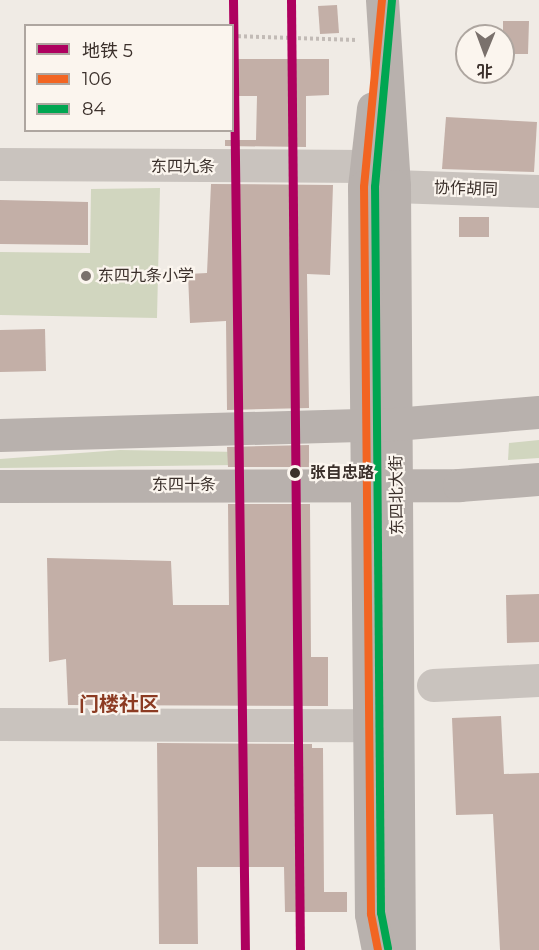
<!DOCTYPE html>
<html>
<head>
<meta charset="utf-8">
<style>
	body { margin:0 }
	#map { position:relative; width:539px; height:950px; overflow:hidden; background:#f0ebe5; font-family:Montserrat,"Noto Sans SC",sans-serif }
	div>[style] { position:absolute }
	[style*='--x'] { left:calc(var(--x)*1px); top:calc(var(--y)*1px); width:calc(var(--w)*1px); rotate:calc(var(--a)*1deg) }
	.green>* { inset:0; background:#d1d6bf }
	.building>* { inset:0; background:#c3afa7 }
	.path>* { height:4px; margin-top:-2px; transform-origin:0; background:repeating-linear-gradient(90deg,#c2bbb6 0 3px,transparent 0 6px) }
	.minor>* { height:33px; margin:-16.5px; padding:0 16.5px; transform-origin:16.5px; border-radius:16.5px; background:#c9c3be }
	.major>* { height:33px; margin:-16.5px; padding:0 16.5px; transform-origin:16.5px; border-radius:16.5px; background:#b8b1ad }
	.bus-1>* { height:8px; margin:-4px; padding:0 4px; transform-origin:4px; border-radius:4px; background:#f26522 }
	.bus-2>* { height:8px; margin:-4px; padding:0 4px; transform-origin:4px; border-radius:4px; background:#00a651 }
	.metro-1>* { height:9px; margin:-4.5px; padding:0 4.5px; transform-origin:4.5px; border-radius:4.5px; background:#ae005f }
	.dots>* { width:16px; height:16px; translate:-50% -50%; box-sizing:border-box; border:3px solid #fbf5ee; border-radius:50% }
	span { translate:-50% -50%; white-space:nowrap; text-align:center; line-height:1.15; -webkit-text-stroke:4.5px #fbf5ee; paint-order:stroke }
	.street-label { font-size:16px; color:#3b302b }
	.poi-label { font-size:16px; color:#3b302b }
	.left { translate:0 -50%; text-align:left }
	.stop-label { font-size:16px; color:#3b302b; font-weight:700 }
	.quarter-label { font-size:20px; color:#8c3b22; font-weight:700 }
	.legend { position:absolute; left:24px; top:24px; width:210px; height:108px; box-sizing:border-box; background:#fbf5ee; border:2px solid #aea6a0; margin:0; padding:8px 10px; list-style:none; font-size:18px; color:#3b302b }
	.legend li { display:flex; align-items:center; gap:12px; height:30px }
	.legend b { width:30px; border:2px solid #aea6a0 }
	.north { position:absolute; left:455px; top:24px; width:60px; height:60px; box-sizing:border-box; background:#fbf5ee; border:2px solid #aea6a0; border-radius:50%; rotate:181deg; font-size:16px; font-weight:700; line-height:24px; text-align:center; color:#3b302b }
	.north::after { content:''; display:block; margin:auto; width:21px; height:27px; background:#7a716c; clip-path:polygon(50% 0,100% 100%,50% 72%,0 100%) }
</style>
</head>
<body>
<div id="map">
	<div class="green">
		<i style="clip-path:polygon(160px 188px,157px 318px,0 315px,0 252px,90px 253px,91px 189px)"></i>
		<i style="clip-path:polygon(539px 440px,539px 458px,508px 460px,509px 443px)"></i>
		<i style="clip-path:polygon(120px 450px,306px 453px,306px 464px,0 468px,0 459px)"></i>
	</div>
	<div class="building">
		<i style="clip-path:polygon(337px 5px,339px 33px,320px 34px,318px 6px)"></i>
		<i style="clip-path:polygon(503px 21px,529px 21px,528px 54px,503px 54px)"></i>
		<i style="clip-path:polygon(232px 59px,329px 59px,329px 95px,306px 96px,306px 147px,225px 146px,225px 140px,256px 140px,257px 96px,232px 96px)"></i>
		<i style="clip-path:polygon(446px 117px,537px 122px,534px 172px,442px 169px)"></i>
		<i style="clip-path:polygon(211px 184px,333px 185px,330px 275px,307px 274px,309px 408px,227px 410px,226px 321px,190px 323px,188px 274px,207px 273px)"></i>
		<i style="clip-path:polygon(0 200px,88px 202px,88px 245px,0 244px)"></i>
		<i style="clip-path:polygon(459px 217px,489px 217px,489px 237px,459px 237px)"></i>
		<i style="clip-path:polygon(45px 329px,46px 371px,0 372px,0 330px)"></i>
		<i style="clip-path:polygon(309px 445px,309px 467px,228px 467px,227px 447px)"></i>
		<i style="clip-path:polygon(228px 504px,310px 504px,311px 657px,328px 657px,328px 706px,68px 705px,66px 659px,49px 662px,47px 558px,171px 561px,173px 605px,229px 605px)"></i>
		<i style="clip-path:polygon(539px 594px,539px 642px,507px 643px,506px 595px)"></i>
		<i style="clip-path:polygon(501px 716px,504px 774px,539px 773px,539px 950px,500px 950px,493px 814px,456px 815px,452px 718px)"></i>
		<i style="clip-path:polygon(157px 743px,312px 744px,312px 748px,323px 748px,324px 892px,347px 892px,347px 912px,285px 912px,284px 867px,197px 867px,198px 944px,159px 944px)"></i>
	</div>
	<div class="path">
		<i style="--x:232;--y:36;--w:125;--a:1.8"></i>
	</div>
	<div class="minor">
		<i style="--x:0;--y:164;--w:366;--a:0.3"></i>
		<i style="--x:394;--y:186;--w:145;--a:2"></i>
		<i style="--x:433;--y:685;--w:106;--a:-2.7"></i>
		<i style="--x:0;--y:724;--w:372;--a:0.2"></i>
	</div>
	<div class="major">
		<i style="--x:382;--y:0;--w:186;--a:86.3"></i>
		<i style="--x:394;--y:186;--w:764;--a:89.63"></i>
		<i style="--x:373;--y:108;--w:80;--a:96.5"></i>
		<i style="--x:364;--y:187;--w:727;--a:89.45"></i>
		<i style="--x:371;--y:914;--w:37;--a:79"></i>
		<i style="--x:0;--y:435;--w:395;--a:-1.6"></i>
		<i style="--x:395;--y:424;--w:144;--a:-4.8"></i>
		<i style="--x:0;--y:486;--w:459;--a:-0.1"></i>
		<i style="--x:459;--y:485;--w:80;--a:-4.3"></i>
	</div>
	<div class="bus-1">
		<i style="--x:378;--y:950;--w:37;--a:-101"></i>
		<i style="--x:371;--y:914;--w:727;--a:-90.55"></i>
		<i style="--x:364;--y:187;--w:188;--a:-84.5"></i>
	</div>
	<div class="bus-2">
		<i style="--x:388;--y:948;--w:36;--a:-101"></i>
		<i style="--x:381;--y:913;--w:726;--a:-90.47"></i>
		<i style="--x:375;--y:187;--w:187;--a:-84.8"></i>
	</div>
	<div class="metro-1">
		<i style="--x:233;--y:0;--w:950;--a:89.28"></i>
		<i style="--x:291;--y:0;--w:950;--a:89.46"></i>
	</div>
	<div class="dots">
		<i style="left:86px;top:276px;background:#7a716c"></i>
		<i style="left:295px;top:473px;background:#3b302b"></i>
	</div>
	<div class="street-label">
		<span style="left:183px;top:167px">东四九条</span>
		<span style="left:466px;top:189px;rotate:2deg">协作胡同</span>
		<span style="left:184px;top:485px">东四十条</span>
		<span style="left:397px;top:495px;rotate:-91deg">东四北大街</span>
	</div>
	<div class="poi-label">
		<span class="left" style="left:98px;top:276px">东四九条小学</span>
	</div>
	<div class="stop-label">
		<span class="left" style="left:310px;top:473px">张自忠路</span>
	</div>
	<div class="quarter-label">
		<span style="left:119px;top:704px">门楼社区</span>
	</div>
	<ul class="legend">
	<li><b style="height:8px;background:#ae005f"></b>地铁 5</li>
	<li><b style="height:8px;background:#f26522"></b>106</li>
	<li><b style="height:8px;background:#00a651"></b>84</li>
	</ul>
	<div class="north">北</div>
</div>
</body>
</html>
